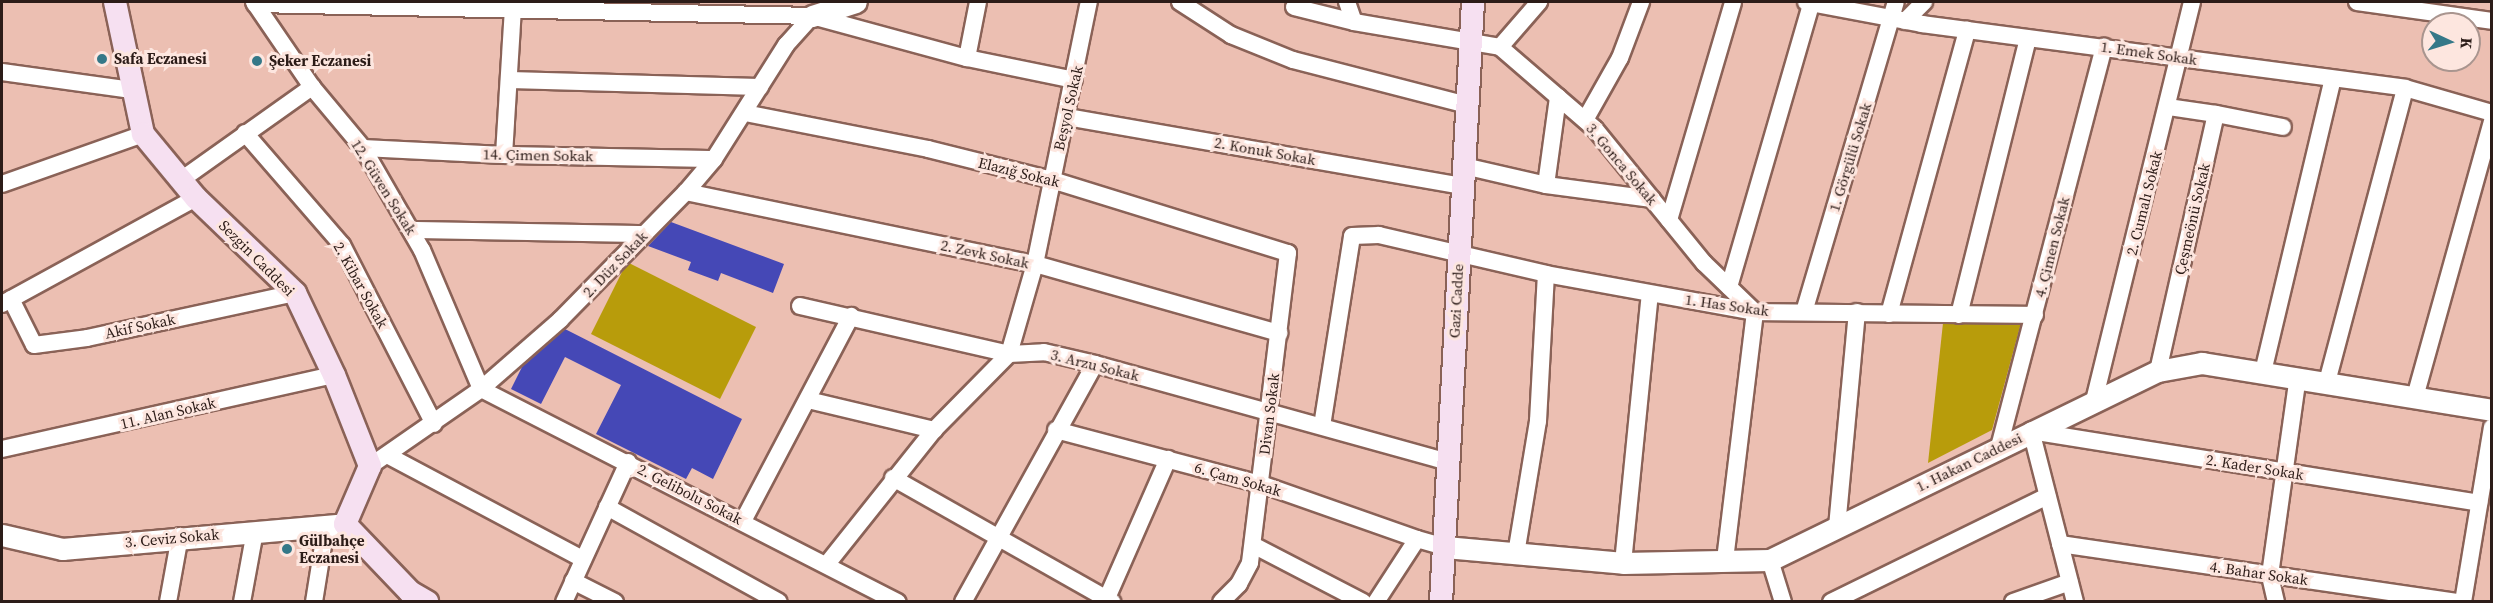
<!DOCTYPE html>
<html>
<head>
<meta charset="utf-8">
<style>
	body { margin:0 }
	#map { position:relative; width:2493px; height:603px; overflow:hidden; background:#ecbfb2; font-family:"Source Serif 4",serif }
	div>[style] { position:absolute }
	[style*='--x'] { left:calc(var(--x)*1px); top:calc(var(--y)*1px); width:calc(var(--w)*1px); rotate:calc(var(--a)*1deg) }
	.green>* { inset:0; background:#b89c0b }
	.building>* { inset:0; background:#4548b6 }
	.roads { filter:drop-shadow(2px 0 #8a6257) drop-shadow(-2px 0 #8a6257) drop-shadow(0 2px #8a6257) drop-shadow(0 -2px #8a6257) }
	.minor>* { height:16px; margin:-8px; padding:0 8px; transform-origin:8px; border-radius:8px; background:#fff }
	.tertiary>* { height:21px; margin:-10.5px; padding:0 10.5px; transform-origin:10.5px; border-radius:10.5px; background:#fff }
	.secondary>* { height:22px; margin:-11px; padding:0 11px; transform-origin:11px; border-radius:11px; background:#f6e0f1 }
	.dots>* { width:16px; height:16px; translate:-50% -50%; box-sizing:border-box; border:3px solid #fde6df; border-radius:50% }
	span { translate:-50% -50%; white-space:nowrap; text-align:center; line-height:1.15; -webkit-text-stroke:6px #fde6df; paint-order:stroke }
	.street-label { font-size:15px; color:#2c1c18 }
	.poi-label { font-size:15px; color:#2c1c18; font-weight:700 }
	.left { translate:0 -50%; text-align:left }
	.frame { position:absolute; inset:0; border:3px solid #2c1c18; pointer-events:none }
	.north { position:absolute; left:2421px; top:12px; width:60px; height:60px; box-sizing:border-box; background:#fde6df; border:2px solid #a9958f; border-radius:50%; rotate:94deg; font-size:16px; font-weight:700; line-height:24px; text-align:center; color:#2c1c18 }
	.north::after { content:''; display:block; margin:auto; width:21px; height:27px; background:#357888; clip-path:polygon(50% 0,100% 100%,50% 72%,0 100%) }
</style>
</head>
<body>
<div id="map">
	<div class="green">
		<i style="clip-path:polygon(627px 262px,756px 327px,720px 399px,591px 334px)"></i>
		<i style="clip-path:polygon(1987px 321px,2021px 323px,1992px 430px,1928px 463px,1943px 323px)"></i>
	</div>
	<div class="building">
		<i style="clip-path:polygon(671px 222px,784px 264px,773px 293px,721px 273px,718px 281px,688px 270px,691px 262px,648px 246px)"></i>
		<i style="clip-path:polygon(565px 329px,742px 419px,713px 479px,692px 468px,686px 479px,596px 434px,621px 385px,565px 357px,541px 404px,511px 389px,522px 367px)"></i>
	</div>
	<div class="roads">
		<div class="minor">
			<i style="--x:254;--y:2;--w:103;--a:55.7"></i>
			<i style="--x:312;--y:87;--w:80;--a:50.1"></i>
			<i style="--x:363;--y:148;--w:118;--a:60"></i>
			<i style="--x:422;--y:250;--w:151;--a:67"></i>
			<i style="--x:481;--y:389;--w:468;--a:27.1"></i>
			<i style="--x:1180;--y:2;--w:61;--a:32.9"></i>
			<i style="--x:1231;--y:35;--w:67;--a:22"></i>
			<i style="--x:1293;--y:60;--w:180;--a:14.5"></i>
			<i style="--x:1347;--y:2;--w:21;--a:71"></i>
			<i style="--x:1354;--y:22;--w:148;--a:9.7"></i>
			<i style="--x:1500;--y:47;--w:125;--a:40.8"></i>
			<i style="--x:1595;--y:129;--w:173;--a:50.9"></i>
			<i style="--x:1704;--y:263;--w:71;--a:43.9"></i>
			<i style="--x:1755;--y:312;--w:251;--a:96.9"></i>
			<i style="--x:1806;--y:2;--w:118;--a:10.7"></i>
			<i style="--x:1922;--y:24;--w:487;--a:7.5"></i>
			<i style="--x:2405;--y:88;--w:91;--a:16"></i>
			<i style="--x:2357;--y:2;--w:136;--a:8"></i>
			<i style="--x:255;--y:4;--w:557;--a:1.23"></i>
			<i style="--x:812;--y:16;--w:161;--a:15.2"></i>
			<i style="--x:967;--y:58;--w:109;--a:11.6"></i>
			<i style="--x:1294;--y:7;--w:62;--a:14"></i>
			<i style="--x:1905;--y:21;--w:27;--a:-45"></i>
			<i style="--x:1500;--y:47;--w:60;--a:-49.1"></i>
			<i style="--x:967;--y:58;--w:57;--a:-78.9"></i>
			<i style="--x:2;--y:72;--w:131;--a:7.9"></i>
			<i style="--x:509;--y:80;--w:251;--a:1.6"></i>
			<i style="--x:745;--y:113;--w:187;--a:11.1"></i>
			<i style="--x:928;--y:149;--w:128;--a:14"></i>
			<i style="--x:1052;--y:180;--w:247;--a:17.2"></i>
			<i style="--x:1288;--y:253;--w:312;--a:97"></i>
			<i style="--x:1250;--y:563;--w:24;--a:118"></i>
			<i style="--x:1239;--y:584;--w:25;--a:135"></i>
			<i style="--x:2216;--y:114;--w:68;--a:11"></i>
			<i style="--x:1067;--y:117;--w:402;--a:9.9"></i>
			<i style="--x:1585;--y:120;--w:71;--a:-60.6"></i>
			<i style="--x:1620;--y:58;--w:60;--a:-69.4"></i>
			<i style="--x:245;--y:133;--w:148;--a:49.1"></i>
			<i style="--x:342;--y:245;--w:201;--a:62.8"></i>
			<i style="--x:363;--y:148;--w:141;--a:2.8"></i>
			<i style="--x:504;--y:155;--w:210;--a:1.1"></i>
			<i style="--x:504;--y:155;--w:146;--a:-86.5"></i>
			<i style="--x:1464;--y:166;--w:84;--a:13"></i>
			<i style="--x:1546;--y:185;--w:107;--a:7.5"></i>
			<i style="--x:181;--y:180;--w:161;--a:-35.4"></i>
			<i style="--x:2;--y:184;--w:150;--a:-19.5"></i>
			<i style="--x:1546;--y:185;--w:89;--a:-82.2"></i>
			<i style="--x:686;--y:192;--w:356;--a:11.7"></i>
			<i style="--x:1035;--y:264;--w:254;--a:15.8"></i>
			<i style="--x:1669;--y:220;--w:227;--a:-73.6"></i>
			<i style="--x:411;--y:230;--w:233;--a:1"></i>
			<i style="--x:1729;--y:287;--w:297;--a:-73.8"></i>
			<i style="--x:11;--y:299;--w:51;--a:63.4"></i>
			<i style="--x:34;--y:345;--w:53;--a:-7.5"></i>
			<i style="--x:87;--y:338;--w:213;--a:-12.2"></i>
			<i style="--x:2;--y:304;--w:221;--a:-28.7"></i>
			<i style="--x:800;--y:306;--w:214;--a:12.9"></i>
			<i style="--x:1009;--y:354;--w:94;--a:-73.9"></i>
			<i style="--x:1035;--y:264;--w:268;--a:-78.4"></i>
			<i style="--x:1804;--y:312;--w:323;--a:-73.5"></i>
			<i style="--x:1889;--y:314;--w:295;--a:-74.6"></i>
			<i style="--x:1959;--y:315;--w:285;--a:-76"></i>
			<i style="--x:2158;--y:371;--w:263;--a:-77.3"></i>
			<i style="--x:2216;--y:114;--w:49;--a:-171.7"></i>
			<i style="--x:2263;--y:372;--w:301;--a:-76.6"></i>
			<i style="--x:2327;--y:382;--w:304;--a:-75.1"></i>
			<i style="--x:2415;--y:397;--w:287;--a:-74.4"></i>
			<i style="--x:808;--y:400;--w:130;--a:13.4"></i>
			<i style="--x:2093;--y:405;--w:415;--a:-76.2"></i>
			<i style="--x:1322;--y:426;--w:192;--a:-81"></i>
			<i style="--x:1352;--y:236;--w:27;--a:-2"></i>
			<i style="--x:1379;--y:235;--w:171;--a:13.1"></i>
			<i style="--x:1546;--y:274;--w:212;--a:10.3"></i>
			<i style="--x:1755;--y:312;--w:280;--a:0.6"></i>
			<i style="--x:1056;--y:430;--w:212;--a:14.8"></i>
			<i style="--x:1261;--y:484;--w:165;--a:19.4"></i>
			<i style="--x:1999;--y:447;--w:414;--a:-75.3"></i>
			<i style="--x:2;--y:449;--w:340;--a:-12.6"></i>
			<i style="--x:387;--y:455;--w:222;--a:28"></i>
			<i style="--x:370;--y:466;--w:135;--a:-34.7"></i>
			<i style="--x:481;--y:389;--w:105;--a:-41.1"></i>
			<i style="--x:560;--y:320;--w:180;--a:-45.5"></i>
			<i style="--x:686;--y:192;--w:43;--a:-49.7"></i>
			<i style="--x:714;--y:159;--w:135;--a:-57.7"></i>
			<i style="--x:786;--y:45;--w:39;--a:-48"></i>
			<i style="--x:893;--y:478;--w:252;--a:29.5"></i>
			<i style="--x:607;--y:507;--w:196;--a:28.9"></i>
			<i style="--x:743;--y:521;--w:232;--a:-62.2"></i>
			<i style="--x:1837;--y:527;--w:216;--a:-84.7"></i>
			<i style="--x:2060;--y:544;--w:401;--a:8.3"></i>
			<i style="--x:1253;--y:545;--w:124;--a:27.4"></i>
			<i style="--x:1516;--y:554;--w:135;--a:-80.6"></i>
			<i style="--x:1538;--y:421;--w:147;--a:-86.9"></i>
			<i style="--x:1770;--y:560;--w:44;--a:72.8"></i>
			<i style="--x:1623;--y:563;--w:270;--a:-84.3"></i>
			<i style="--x:827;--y:564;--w:171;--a:-51.4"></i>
			<i style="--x:934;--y:430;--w:107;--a:-45.4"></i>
			<i style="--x:1009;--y:354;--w:35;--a:-3"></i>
			<i style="--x:1044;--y:352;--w:52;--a:13.2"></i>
			<i style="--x:1095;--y:364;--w:367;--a:15.5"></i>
			<i style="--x:573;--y:581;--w:47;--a:26.6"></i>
			<i style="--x:1107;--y:598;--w:152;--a:-66.3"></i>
			<i style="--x:168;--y:602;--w:67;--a:-79.7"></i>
			<i style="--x:242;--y:602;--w:72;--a:-79.6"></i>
			<i style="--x:314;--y:602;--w:76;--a:-80.9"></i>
			<i style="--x:564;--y:602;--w:154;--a:-65.4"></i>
			<i style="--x:963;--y:602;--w:272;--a:-61"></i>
			<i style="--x:1376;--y:602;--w:75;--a:-56.9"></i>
			<i style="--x:1417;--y:539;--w:29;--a:16"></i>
			<i style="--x:1831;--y:602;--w:241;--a:-26.1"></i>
			<i style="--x:2013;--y:602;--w:60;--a:-19.3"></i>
			<i style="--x:2075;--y:602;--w:177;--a:-104.4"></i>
			<i style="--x:2031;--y:431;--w:454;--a:9.1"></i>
			<i style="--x:2276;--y:602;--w:28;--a:-103"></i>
			<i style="--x:2270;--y:575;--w:200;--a:-82"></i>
			<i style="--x:2463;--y:602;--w:177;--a:-80.6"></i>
		</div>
		<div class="tertiary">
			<i style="--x:812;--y:16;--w:46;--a:-17.7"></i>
			<i style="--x:2;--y:535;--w:62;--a:13.1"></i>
			<i style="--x:62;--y:549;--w:284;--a:-5"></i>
			<i style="--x:1445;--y:547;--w:179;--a:5.1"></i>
			<i style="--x:1623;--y:563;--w:147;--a:-1.2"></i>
			<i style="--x:1770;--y:560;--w:432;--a:-26"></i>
			<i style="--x:2158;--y:371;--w:45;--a:-10.3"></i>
			<i style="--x:2202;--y:363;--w:294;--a:9.2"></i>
		</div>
		<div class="secondary">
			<i style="--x:115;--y:2;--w:135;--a:78"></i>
			<i style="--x:143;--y:134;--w:83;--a:50.4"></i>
			<i style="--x:196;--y:198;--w:137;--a:43.8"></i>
			<i style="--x:295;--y:293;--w:91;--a:64.6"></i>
			<i style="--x:334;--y:375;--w:98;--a:68.4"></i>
			<i style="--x:370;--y:466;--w:63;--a:113.3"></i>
			<i style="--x:345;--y:524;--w:94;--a:46.3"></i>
			<i style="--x:410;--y:592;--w:20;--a:30"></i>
			<i style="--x:1441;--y:602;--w:601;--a:-86.95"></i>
		</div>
	</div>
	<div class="dots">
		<i style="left:102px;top:59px;background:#357888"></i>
		<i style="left:257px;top:61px;background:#357888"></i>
		<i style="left:287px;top:549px;background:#357888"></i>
	</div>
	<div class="street-label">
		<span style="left:2149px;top:53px;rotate:8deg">1. Emek Sokak</span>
		<span style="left:1068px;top:108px;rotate:-77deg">Beşyol Sokak</span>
		<span style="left:1265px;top:151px;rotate:10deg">2. Konuk Sokak</span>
		<span style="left:538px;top:155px;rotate:1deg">14. Çimen Sokak</span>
		<span style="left:1850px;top:157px;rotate:-73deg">1. Görgülü Sokak</span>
		<span style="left:1622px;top:164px;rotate:50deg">3. Gonca Sokak</span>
		<span style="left:1019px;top:172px;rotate:14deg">Elazığ Sokak</span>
		<span style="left:384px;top:187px;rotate:58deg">12. Güven Sokak</span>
		<span style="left:2144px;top:203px;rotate:-76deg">2. Cumalı Sokak</span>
		<span style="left:2192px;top:219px;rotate:-77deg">Çeşmeönü Sokak</span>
		<span style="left:2052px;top:247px;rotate:-76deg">4. Çimen Sokak</span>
		<span style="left:985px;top:254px;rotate:12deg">2. Zevk Sokak</span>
		<span style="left:257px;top:258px;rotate:45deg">Sezgin Caddesi</span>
		<span style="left:615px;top:264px;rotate:-46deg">2. Düz Sokak</span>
		<span style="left:361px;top:285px;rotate:61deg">2. Kibar Sokak</span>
		<span style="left:1456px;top:301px;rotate:-87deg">Gazi Cadde</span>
		<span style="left:1727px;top:305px;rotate:8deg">1. Has Sokak</span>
		<span style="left:140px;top:326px;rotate:-12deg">Akif Sokak</span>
		<span style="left:1095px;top:365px;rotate:14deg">3. Arzu Sokak</span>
		<span style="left:168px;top:413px;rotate:-13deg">11. Alan Sokak</span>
		<span style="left:1269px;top:414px;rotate:-83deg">Divan Sokak</span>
		<span style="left:1969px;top:462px;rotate:-26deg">1. Hakan Caddesi</span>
		<span style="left:2255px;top:467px;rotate:9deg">2. Kader Sokak</span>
		<span style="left:1238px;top:479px;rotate:16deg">6. Çam Sokak</span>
		<span style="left:690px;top:494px;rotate:27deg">2. Gelibolu Sokak</span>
		<span style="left:172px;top:538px;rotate:-5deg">3. Ceviz Sokak</span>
		<span style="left:2259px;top:573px;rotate:8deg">4. Bahar Sokak</span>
	</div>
	<div class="poi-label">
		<span class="left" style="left:114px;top:59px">Safa Eczanesi</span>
		<span class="left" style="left:269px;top:61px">Şeker Eczanesi</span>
		<span class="left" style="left:299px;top:549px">Gülbahçe<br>Eczanesi</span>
	</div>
	<div class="frame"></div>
	<div class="north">K</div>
</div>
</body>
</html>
